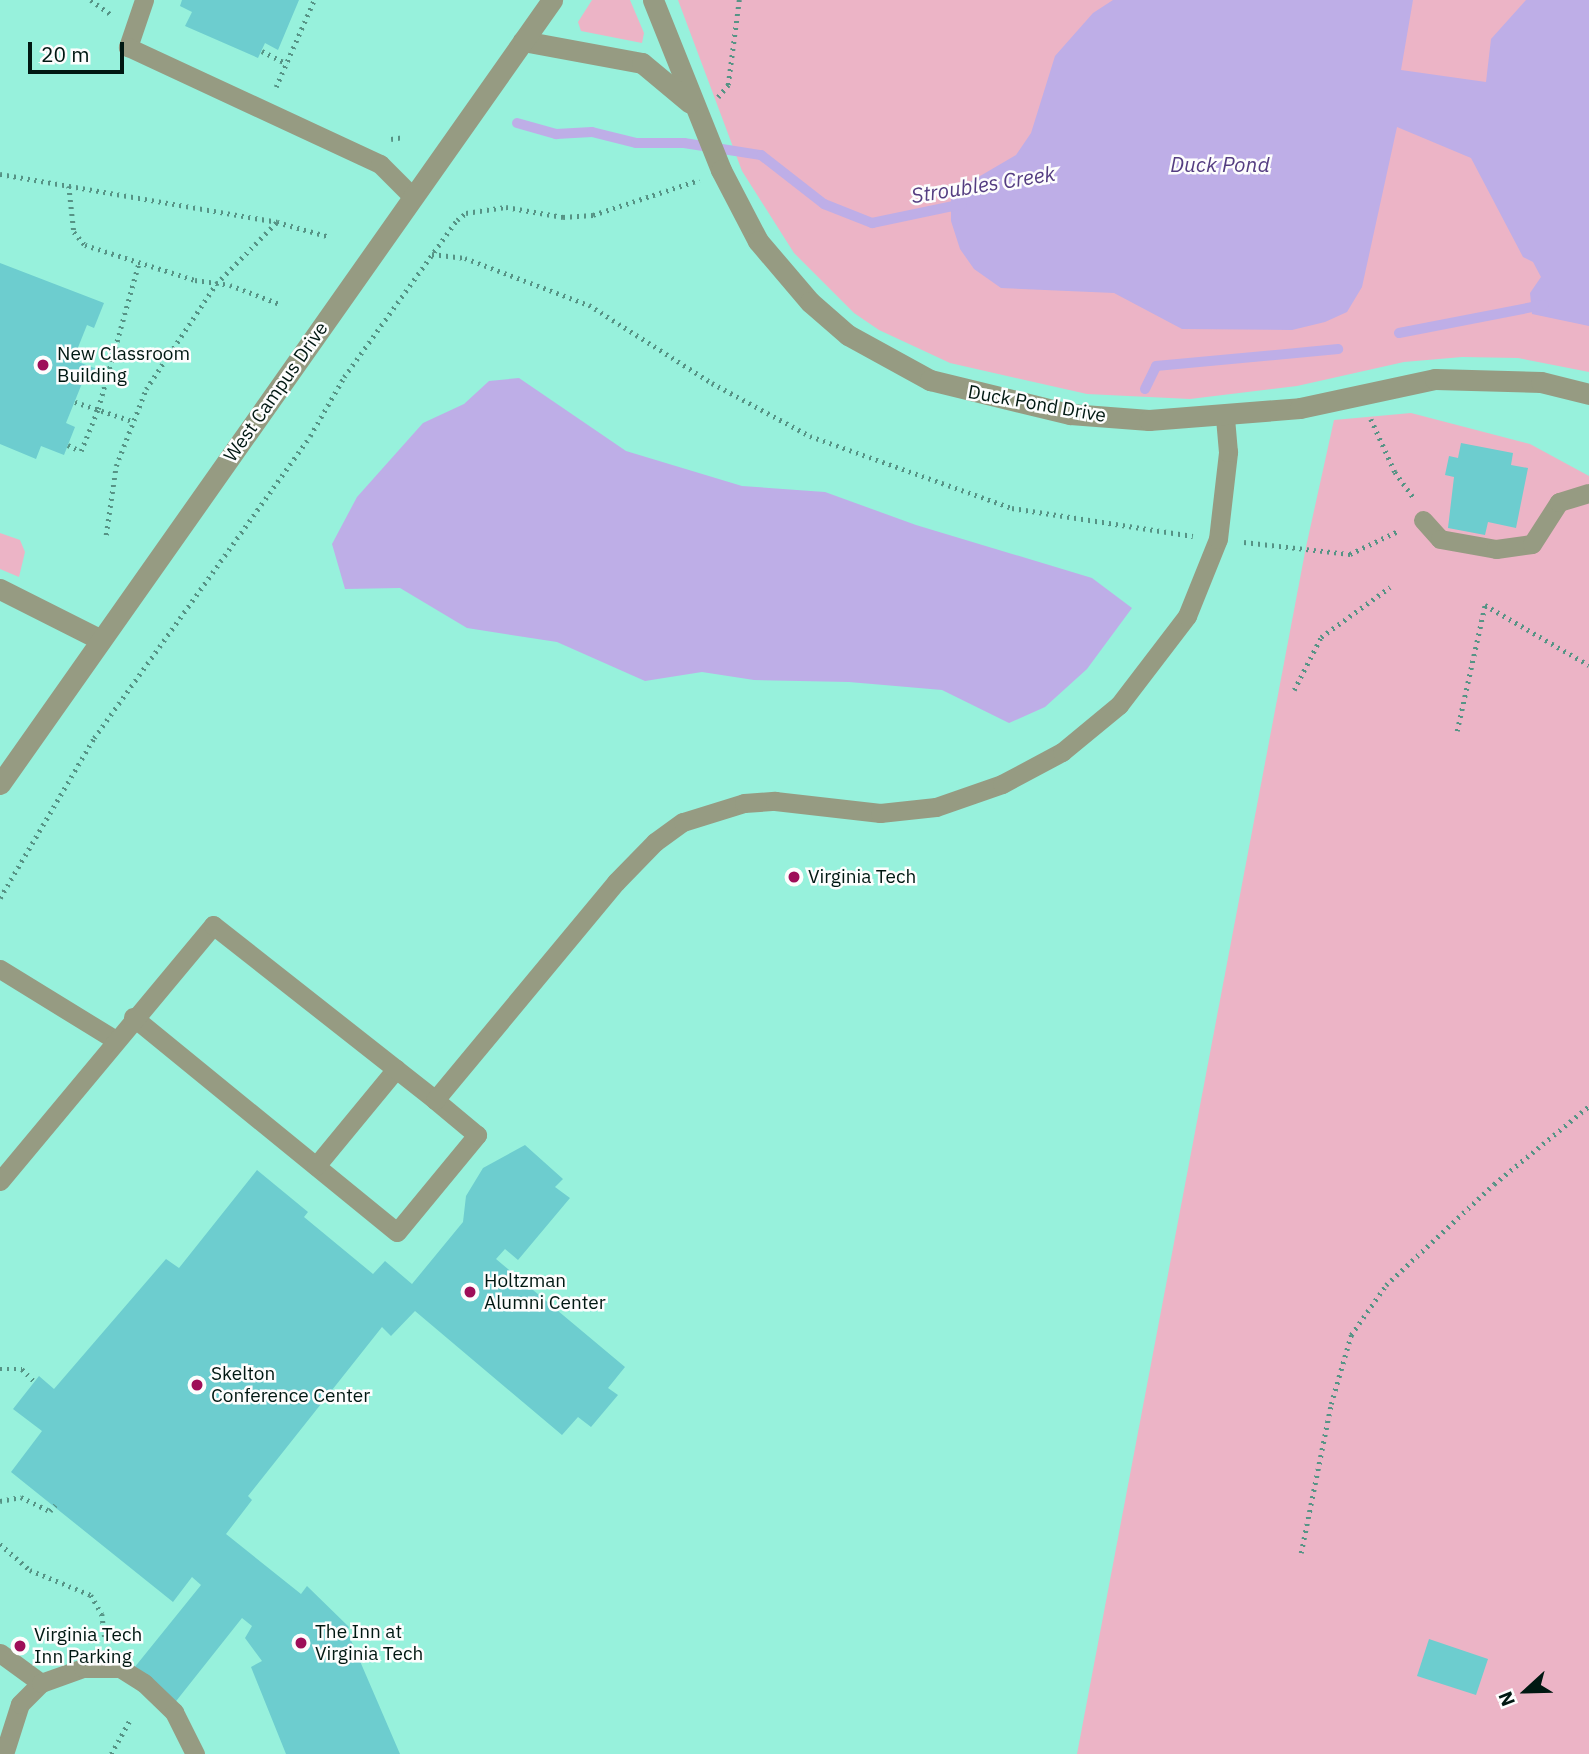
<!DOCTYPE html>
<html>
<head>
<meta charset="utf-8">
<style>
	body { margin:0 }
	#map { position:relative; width:1589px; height:1754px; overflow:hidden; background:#97f1dc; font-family:"IBM Plex Sans",sans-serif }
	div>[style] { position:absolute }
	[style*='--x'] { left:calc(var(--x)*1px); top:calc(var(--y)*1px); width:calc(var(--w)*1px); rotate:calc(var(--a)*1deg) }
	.green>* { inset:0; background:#ecb4c6 }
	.water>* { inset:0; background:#beaee7 }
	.stream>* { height:10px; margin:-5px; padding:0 5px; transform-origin:5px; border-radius:5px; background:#beaee7 }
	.building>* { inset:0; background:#6dcdcf }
	.path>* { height:4.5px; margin-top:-2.25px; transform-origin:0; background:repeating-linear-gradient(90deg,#569385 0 2px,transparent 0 7px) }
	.service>* { height:19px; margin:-9.5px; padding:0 9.5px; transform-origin:9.5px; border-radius:9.5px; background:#969b82 }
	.minor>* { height:21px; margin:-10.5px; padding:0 10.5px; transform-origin:10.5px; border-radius:10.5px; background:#969b82 }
	.tertiary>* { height:21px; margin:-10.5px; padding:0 10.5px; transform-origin:10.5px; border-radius:10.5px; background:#969b82 }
	.dots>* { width:19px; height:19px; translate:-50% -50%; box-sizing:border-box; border:4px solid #fdfdfd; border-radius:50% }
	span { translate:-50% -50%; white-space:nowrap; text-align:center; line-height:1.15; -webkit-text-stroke:5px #fdfdfd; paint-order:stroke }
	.poi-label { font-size:19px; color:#001812 }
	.left { translate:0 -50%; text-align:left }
	.street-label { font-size:19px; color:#001812 }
	.water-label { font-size:21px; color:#543d81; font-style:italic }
	.north { position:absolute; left:1491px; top:1656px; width:70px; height:70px; -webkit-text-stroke:5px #fdfdfd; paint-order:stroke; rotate:248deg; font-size:19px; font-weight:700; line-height:28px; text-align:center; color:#001812 }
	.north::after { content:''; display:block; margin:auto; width:24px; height:32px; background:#001812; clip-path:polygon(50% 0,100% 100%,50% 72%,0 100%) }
	.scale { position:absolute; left:28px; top:42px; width:96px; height:32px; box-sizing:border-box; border:4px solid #001812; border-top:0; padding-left:9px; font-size:21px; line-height:24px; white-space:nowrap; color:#001812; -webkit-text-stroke:5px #fdfdfd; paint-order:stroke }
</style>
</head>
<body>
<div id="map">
	<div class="green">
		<i style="clip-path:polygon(592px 0,630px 0,644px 33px,642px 43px,581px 31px,578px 22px)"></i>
		<i style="clip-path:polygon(678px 0,1589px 0,1589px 372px,1518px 358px,1462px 357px,1404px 362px,1297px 386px,1190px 399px,1087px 394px,950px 363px,879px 330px,854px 313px,794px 253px,742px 171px)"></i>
		<i style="clip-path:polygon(1411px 413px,1530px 444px,1589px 476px,1589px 1754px,1077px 1754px,1306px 547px,1334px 420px)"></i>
		<i style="clip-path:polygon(0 533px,20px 540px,25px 552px,19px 577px,0 569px)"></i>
	</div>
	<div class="water">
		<i style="clip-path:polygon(1113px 0,1413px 0,1401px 70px,1486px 82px,1491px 39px,1526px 0,1589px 0,1589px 326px,1532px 314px,1530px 293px,1541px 277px,1533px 262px,1523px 257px,1471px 158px,1397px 127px,1362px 287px,1347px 312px,1325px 322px,1292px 330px,1182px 329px,1114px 293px,1001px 288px,974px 269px,960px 249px,951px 221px,951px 193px,1016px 155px,1031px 133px,1055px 56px,1093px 13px)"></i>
		<i style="clip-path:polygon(519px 378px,626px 451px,742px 486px,825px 492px,916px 525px,1092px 578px,1132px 608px,1087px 669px,1045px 707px,1009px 723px,942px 690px,849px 682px,754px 680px,702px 672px,645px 681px,557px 642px,467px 628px,400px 588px,345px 589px,332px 544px,357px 497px,423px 423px,464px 404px,489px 381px)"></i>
	</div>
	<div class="stream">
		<i style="--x:517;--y:123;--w:41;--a:15.8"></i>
		<i style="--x:556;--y:134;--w:36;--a:-3"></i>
		<i style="--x:592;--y:132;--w:45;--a:14"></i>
		<i style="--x:636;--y:143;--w:48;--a:0"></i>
		<i style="--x:684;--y:143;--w:78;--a:8.9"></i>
		<i style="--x:761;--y:155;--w:80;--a:37.9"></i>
		<i style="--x:824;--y:204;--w:52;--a:21.6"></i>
		<i style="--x:872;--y:223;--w:92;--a:-11.9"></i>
		<i style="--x:1399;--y:333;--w:147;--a:-11"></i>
		<i style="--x:1145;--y:389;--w:25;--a:-64"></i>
		<i style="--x:1156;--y:366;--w:183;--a:-5.3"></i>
	</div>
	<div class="building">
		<i style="clip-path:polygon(182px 0,299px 0,278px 50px,265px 43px,258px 58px,185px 26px,192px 12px,180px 6px)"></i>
		<i style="clip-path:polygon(0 263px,104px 303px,94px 328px,87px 325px,73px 360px,97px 369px,95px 375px,87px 371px,66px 423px,75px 427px,64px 455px,41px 446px,36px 459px,0 444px)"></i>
		<i style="clip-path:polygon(1461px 443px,1513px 453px,1511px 465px,1528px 468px,1516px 528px,1488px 522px,1485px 535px,1448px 528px,1454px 477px,1445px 475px,1449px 456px,1458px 458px)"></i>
		<i style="clip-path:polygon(525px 1145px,563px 1179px,555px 1187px,570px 1198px,518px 1260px,505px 1249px,496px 1259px,625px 1367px,608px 1388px,618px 1395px,591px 1427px,578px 1417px,562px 1435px,415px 1311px,391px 1336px,382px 1327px,248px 1496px,252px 1500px,226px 1534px,301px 1594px,307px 1586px,349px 1627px,347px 1631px,400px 1754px,286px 1754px,251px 1667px,262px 1661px,245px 1638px,252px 1626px,242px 1618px,173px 1705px,134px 1668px,201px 1585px,192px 1577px,173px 1602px,11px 1472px,42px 1431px,13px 1409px,39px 1376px,54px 1389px,166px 1259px,179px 1268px,257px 1170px,308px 1212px,304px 1217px,373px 1274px,385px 1261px,412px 1284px,463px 1222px,466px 1196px,483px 1168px)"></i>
		<i style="clip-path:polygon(1429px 1639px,1488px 1659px,1476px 1695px,1417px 1676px)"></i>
	</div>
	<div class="path">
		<i style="--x:91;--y:0;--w:26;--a:36"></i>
		<i style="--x:262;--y:51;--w:28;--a:27"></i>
		<i style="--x:276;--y:87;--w:95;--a:-66.4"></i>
		<i style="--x:718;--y:97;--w:16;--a:-50"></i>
		<i style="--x:728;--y:85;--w:86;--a:-82.6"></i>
		<i style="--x:391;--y:139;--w:12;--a:-9"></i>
		<i style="--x:0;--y:174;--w:281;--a:9.8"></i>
		<i style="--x:277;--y:222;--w:55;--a:15.8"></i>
		<i style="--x:69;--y:186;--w:46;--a:83.8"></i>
		<i style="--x:74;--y:232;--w:17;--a:50"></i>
		<i style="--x:85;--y:245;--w:115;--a:17.7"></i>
		<i style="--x:195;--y:280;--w:35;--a:8"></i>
		<i style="--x:230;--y:285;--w:53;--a:20.8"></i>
		<i style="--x:432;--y:254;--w:33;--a:7"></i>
		<i style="--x:465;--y:258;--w:133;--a:20.8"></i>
		<i style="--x:589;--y:305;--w:146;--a:32.4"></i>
		<i style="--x:712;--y:383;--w:111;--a:28.4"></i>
		<i style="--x:810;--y:436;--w:214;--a:19.6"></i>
		<i style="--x:1012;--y:508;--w:183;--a:8.8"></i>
		<i style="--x:75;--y:402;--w:60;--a:18.4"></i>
		<i style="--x:1371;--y:419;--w:58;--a:65.6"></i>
		<i style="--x:1395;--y:472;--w:31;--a:54"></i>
		<i style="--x:68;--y:445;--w:14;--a:25"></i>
		<i style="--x:81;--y:451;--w:45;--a:-68"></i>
		<i style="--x:98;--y:409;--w:153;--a:-74.4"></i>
		<i style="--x:106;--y:535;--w:70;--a:-81.8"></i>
		<i style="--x:116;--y:466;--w:83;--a:-68.7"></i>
		<i style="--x:146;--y:389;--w:126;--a:-56.3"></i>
		<i style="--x:216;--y:284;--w:87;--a:-45.5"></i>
		<i style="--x:1244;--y:542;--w:107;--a:6.5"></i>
		<i style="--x:1350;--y:554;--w:55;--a:-25.6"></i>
		<i style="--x:1294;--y:690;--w:59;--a:-63"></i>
		<i style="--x:1321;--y:637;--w:85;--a:-35.9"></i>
		<i style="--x:1457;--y:731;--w:129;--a:-77.5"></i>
		<i style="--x:1485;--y:605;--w:120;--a:30"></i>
		<i style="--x:0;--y:898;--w:186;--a:-59.6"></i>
		<i style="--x:94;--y:738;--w:371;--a:-54.4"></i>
		<i style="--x:310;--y:436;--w:68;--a:-60"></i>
		<i style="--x:344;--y:377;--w:193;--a:-54.3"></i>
		<i style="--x:457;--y:220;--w:11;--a:-38"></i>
		<i style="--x:466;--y:213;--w:40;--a:-8.5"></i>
		<i style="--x:506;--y:207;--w:58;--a:10"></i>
		<i style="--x:563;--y:217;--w:30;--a:-4"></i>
		<i style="--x:593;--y:215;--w:112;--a:-18.3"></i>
		<i style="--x:0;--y:1369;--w:22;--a:0"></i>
		<i style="--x:22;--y:1369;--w:17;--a:45"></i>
		<i style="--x:0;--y:1501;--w:21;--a:-11"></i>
		<i style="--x:21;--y:1497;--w:32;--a:26"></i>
		<i style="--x:50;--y:1511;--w:8;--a:-50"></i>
		<i style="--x:0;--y:1544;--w:40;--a:41"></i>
		<i style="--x:30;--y:1570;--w:66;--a:22.3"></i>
		<i style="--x:91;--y:1595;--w:22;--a:60"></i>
		<i style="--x:102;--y:1614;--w:23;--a:83"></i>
		<i style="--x:1301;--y:1553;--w:152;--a:-78.6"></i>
		<i style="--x:1331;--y:1404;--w:72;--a:-73.8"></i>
		<i style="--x:1351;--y:1335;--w:61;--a:-55"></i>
		<i style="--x:1386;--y:1285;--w:148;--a:-43.1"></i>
		<i style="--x:1494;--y:1184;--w:123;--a:-39.4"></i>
		<i style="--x:111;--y:1754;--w:39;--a:-61"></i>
	</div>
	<div class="service">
		<i style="--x:144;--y:0;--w:50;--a:108.8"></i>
		<i style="--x:128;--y:47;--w:278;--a:24.9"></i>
		<i style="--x:380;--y:164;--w:47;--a:45"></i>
		<i style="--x:1423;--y:520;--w:25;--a:48"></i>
		<i style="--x:1440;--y:539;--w:57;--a:10.1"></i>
		<i style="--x:1496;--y:549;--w:36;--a:-8"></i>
		<i style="--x:1532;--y:544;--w:50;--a:-57.3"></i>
		<i style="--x:1559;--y:502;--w:31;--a:-17"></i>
		<i style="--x:0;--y:969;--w:134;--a:31.6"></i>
		<i style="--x:133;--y:1017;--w:340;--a:39.2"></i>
		<i style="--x:397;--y:1232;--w:126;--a:-50.5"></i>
		<i style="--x:477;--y:1135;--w:55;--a:-140.2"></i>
		<i style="--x:316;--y:1166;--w:126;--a:-50.5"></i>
		<i style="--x:0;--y:1181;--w:333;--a:-50.2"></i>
		<i style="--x:213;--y:925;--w:283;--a:38.2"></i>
		<i style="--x:435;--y:1100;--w:283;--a:-50.3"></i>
		<i style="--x:616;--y:882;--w:56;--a:-45.7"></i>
		<i style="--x:655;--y:842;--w:34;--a:-36"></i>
		<i style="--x:683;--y:822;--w:64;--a:-17.3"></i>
		<i style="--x:744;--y:803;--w:31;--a:-4"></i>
		<i style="--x:775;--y:801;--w:106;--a:6.5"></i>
		<i style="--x:880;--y:813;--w:56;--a:-6.1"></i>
		<i style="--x:936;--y:807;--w:70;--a:-19.2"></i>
		<i style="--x:1002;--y:784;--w:68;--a:-28.1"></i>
		<i style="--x:1062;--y:752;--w:74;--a:-39.5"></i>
		<i style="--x:1119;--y:705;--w:112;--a:-52.6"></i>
		<i style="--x:1187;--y:616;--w:83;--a:-68.1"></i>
		<i style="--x:1218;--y:539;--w:88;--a:-83.4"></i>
		<i style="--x:1228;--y:452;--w:36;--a:-95"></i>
		<i style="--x:0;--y:1653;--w:51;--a:36.2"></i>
		<i style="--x:4;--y:1754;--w:52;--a:-72.3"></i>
		<i style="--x:20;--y:1704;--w:30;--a:-45"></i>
		<i style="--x:41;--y:1683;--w:45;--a:-19.7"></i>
		<i style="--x:83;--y:1668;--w:37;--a:0"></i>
		<i style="--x:120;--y:1668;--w:28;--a:32"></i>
		<i style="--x:144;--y:1683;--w:42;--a:44"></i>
		<i style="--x:174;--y:1712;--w:47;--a:63.4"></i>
	</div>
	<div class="minor">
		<i style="--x:0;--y:589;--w:113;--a:26.8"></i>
	</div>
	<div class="tertiary">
		<i style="--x:653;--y:0;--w:183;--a:68.2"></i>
		<i style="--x:721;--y:170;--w:80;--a:62.5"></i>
		<i style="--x:758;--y:241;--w:80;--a:49.6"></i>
		<i style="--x:810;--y:302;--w:50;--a:41"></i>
		<i style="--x:848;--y:335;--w:94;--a:28.8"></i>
		<i style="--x:930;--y:380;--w:144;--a:13.7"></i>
		<i style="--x:1070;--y:414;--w:79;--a:4.3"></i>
		<i style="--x:1149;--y:420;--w:151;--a:-4.5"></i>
		<i style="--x:1300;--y:408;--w:138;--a:-12.1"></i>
		<i style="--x:1435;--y:379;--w:106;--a:1.6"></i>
		<i style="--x:1541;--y:382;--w:49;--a:14"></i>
		<i style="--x:523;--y:41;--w:121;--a:10.5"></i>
		<i style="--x:642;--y:63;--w:62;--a:39.8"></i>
		<i style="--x:0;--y:784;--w:959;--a:-54.85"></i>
	</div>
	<div class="dots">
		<i style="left:43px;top:365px;background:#9e0e59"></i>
		<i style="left:794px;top:877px;background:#9e0e59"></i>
		<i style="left:470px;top:1292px;background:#9e0e59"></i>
		<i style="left:197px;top:1385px;background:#9e0e59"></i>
		<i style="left:301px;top:1643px;background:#9e0e59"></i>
		<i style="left:20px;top:1646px;background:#9e0e59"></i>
	</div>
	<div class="poi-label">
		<span class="left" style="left:57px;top:365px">New Classroom<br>Building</span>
		<span class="left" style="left:808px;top:877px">Virginia Tech</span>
		<span class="left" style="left:484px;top:1292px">Holtzman<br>Alumni Center</span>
		<span class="left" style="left:211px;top:1385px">Skelton<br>Conference Center</span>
		<span class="left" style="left:315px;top:1643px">The Inn at<br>Virginia Tech</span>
		<span class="left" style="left:34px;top:1646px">Virginia Tech<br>Inn Parking</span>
	</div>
	<div class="street-label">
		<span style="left:276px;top:392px;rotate:-55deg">West Campus Drive</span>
		<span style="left:1037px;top:404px;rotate:10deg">Duck Pond Drive</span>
	</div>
	<div class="water-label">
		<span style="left:1220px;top:164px">Duck Pond</span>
		<span style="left:983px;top:184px;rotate:-9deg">Stroubles Creek</span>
	</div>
	<div class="north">N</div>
	<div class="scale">20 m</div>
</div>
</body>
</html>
